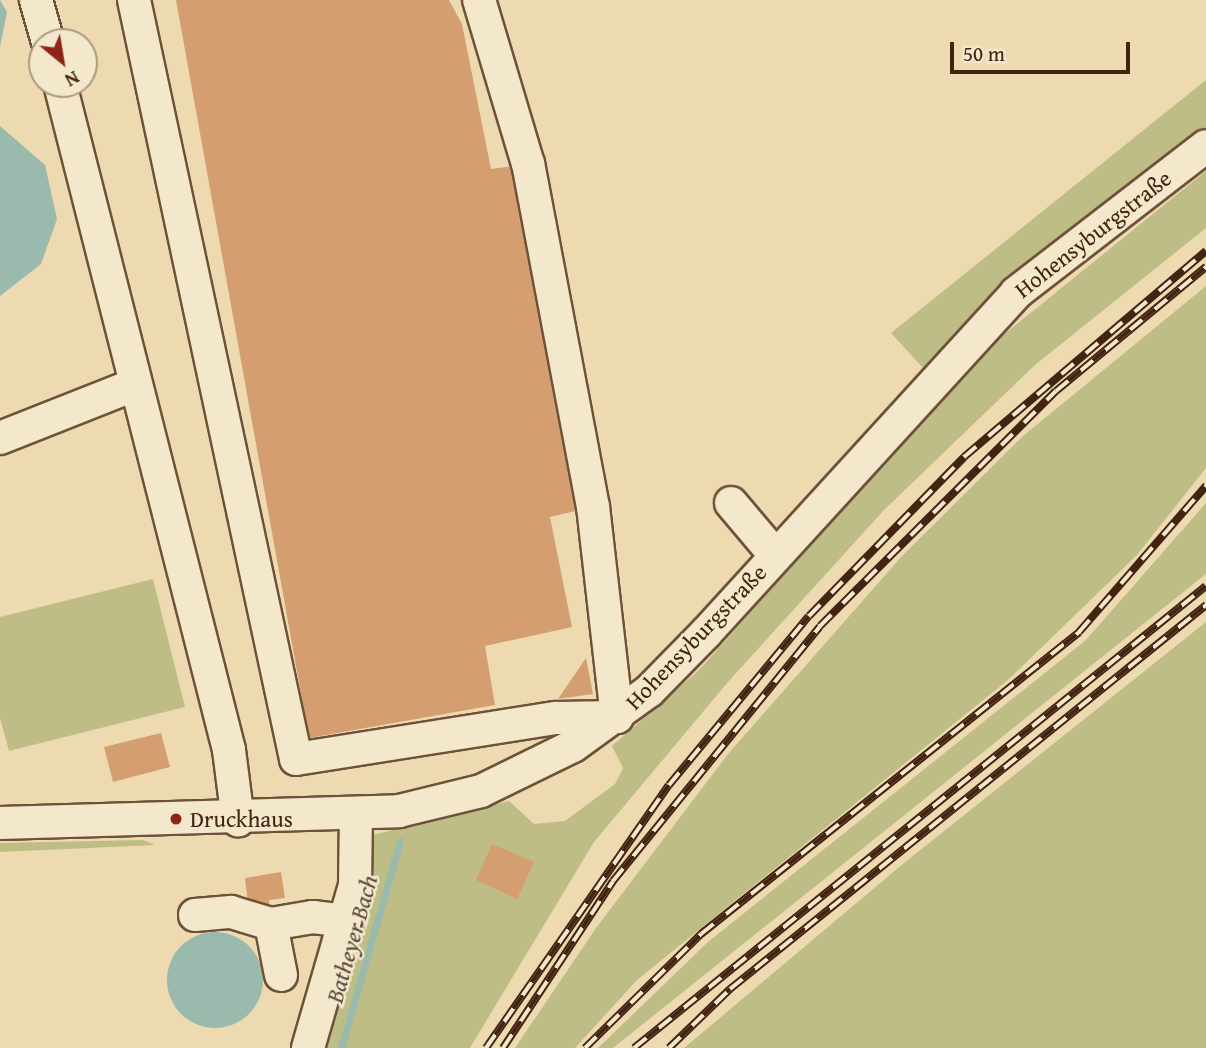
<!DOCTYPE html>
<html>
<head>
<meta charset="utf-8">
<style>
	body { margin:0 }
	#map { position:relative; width:1206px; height:1048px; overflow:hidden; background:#eddab0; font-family:"Gentium Book Plus",serif }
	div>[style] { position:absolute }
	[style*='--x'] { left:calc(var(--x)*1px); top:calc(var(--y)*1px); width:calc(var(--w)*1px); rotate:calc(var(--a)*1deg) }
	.green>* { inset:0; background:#bfbd86 }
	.water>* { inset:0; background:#99baad }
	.round { border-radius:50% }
	.stream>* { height:7px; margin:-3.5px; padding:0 3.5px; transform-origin:3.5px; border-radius:3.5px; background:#99baad }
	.building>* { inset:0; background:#d59e71 }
	.roads { filter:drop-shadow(2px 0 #6e5139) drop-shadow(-2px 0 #6e5139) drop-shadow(0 2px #6e5139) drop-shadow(0 -2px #6e5139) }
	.minor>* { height:32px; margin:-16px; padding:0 16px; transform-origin:16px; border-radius:16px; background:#f3e7cc }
	.rail>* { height:8px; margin-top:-4px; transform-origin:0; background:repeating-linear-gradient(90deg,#f3e7cc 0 16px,#432311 0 32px); box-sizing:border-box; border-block:2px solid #432311 }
	.dots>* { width:19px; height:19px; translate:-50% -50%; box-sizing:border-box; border:4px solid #f3e7cc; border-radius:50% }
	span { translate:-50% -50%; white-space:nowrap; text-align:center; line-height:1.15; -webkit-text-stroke:5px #f3e7cc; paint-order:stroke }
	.street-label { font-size:23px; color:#432311 }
	.poi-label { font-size:23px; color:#432311 }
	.left { translate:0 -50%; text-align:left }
	.water-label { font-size:24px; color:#584938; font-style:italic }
	.north { position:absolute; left:28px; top:28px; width:70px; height:70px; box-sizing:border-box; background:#f3e7cc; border:2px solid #ad9981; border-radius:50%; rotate:150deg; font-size:19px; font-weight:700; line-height:28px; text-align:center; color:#432311 }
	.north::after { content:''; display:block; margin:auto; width:24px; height:32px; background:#8f2418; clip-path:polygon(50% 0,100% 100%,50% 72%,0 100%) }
	.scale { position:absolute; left:950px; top:42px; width:180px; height:32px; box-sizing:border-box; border:4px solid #432311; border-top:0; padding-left:9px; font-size:21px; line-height:24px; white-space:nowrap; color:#432311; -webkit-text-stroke:5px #f3e7cc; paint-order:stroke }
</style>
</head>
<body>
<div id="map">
	<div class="green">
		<i style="clip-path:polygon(1206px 80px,1206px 131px,1031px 263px,924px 369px,891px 333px)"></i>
		<i style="clip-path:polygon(1206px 171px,1206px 228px,1035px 365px,884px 510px,728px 682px,594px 842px,470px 1048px,317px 1048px,372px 835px,509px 801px,534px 824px,565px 821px,615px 784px,623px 768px,612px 746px,699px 670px,986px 349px)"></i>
		<i style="clip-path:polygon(1206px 286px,1206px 468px,1137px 555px,1008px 680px,637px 980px,575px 1048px,515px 1048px,596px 928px,728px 754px,902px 556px,1023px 436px)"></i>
		<i style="clip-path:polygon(1206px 503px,1206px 574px,613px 1048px,598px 1048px,708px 942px,1086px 640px)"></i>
		<i style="clip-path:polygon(153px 579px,185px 707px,9px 751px,0 718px,0 617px)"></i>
		<i style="clip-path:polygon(1206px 622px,1206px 1048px,684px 1048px,904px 863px)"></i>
		<i style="clip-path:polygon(143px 840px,155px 845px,0 852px,0 843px)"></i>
	</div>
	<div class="water">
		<i style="clip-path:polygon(0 0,7px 12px,0 47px)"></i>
		<i style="clip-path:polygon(0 126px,45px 165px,57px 219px,41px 264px,0 296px)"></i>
		<i class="round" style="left:167px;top:932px;width:96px;height:96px"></i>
	</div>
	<div class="stream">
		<i style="--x:341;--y:1048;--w:215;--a:-74.1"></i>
	</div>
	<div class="building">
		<i style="clip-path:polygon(176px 0,449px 0,462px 24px,491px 169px,513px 166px,580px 510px,550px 517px,572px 627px,485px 646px,495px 705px,309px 738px)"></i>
		<i style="clip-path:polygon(586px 658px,593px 694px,558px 699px)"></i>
		<i style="clip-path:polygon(161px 733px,170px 767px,113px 782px,104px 747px)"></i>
		<i style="clip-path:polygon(492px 844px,534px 862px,517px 899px,476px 880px)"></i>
		<i style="clip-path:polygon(281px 872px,285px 898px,269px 900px,270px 912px,248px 903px,245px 878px)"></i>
	</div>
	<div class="roads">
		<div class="minor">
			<i style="--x:36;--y:0;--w:44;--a:74.1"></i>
			<i style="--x:134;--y:0;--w:776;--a:77.95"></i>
			<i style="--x:296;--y:759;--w:263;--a:-9"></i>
			<i style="--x:556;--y:718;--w:61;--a:-0.9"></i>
			<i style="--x:617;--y:717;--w:211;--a:-96.5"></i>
			<i style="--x:593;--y:507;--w:349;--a:-100.7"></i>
			<i style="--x:528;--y:164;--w:171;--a:-106.6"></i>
			<i style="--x:60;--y:84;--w:687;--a:75.76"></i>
			<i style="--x:229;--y:750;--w:71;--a:82.7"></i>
			<i style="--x:0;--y:438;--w:144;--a:-21.6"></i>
			<i style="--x:731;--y:503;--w:68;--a:49.8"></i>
			<i style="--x:0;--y:823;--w:399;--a:-1.7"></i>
			<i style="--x:399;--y:811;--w:84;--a:-13.7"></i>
			<i style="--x:481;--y:791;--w:102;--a:-26.1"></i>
			<i style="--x:573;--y:746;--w:94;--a:-35.9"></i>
			<i style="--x:649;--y:691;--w:81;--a:-45.5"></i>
			<i style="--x:706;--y:633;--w:460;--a:-47.6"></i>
			<i style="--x:1016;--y:293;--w:240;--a:-37.7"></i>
			<i style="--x:195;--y:915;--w:36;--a:-5"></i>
			<i style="--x:231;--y:912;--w:42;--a:16.7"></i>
			<i style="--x:271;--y:924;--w:43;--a:-9.5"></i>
			<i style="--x:313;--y:917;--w:32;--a:7"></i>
			<i style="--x:271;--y:924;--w:52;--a:78.9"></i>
			<i style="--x:308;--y:1048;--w:170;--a:-73.9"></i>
			<i style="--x:355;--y:885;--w:69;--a:-89.2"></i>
		</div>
	</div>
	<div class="rail">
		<i style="--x:486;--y:1048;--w:320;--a:-55.2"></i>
		<i style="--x:669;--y:785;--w:219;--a:-50.4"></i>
		<i style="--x:809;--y:616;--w:222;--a:-45.7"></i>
		<i style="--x:964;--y:457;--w:318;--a:-40.4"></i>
		<i style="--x:503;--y:1048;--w:200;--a:-56.6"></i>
		<i style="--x:613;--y:881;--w:328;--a:-50.9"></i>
		<i style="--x:820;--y:626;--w:333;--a:-44.9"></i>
		<i style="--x:1056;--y:391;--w:195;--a:-39.6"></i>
		<i style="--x:585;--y:1048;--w:163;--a:-44.5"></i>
		<i style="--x:701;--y:934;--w:484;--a:-38.6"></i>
		<i style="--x:1079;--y:632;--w:194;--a:-49"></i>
		<i style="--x:634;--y:1048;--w:735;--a:-38.93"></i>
		<i style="--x:669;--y:1048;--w:85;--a:-44"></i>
		<i style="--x:730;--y:989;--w:612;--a:-38.89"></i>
	</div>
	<div class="dots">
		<i style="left:176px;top:819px;background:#8f2418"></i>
	</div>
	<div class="street-label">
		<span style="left:1093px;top:234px;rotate:-38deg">Hohensyburgstraße</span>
		<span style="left:696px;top:637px;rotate:-46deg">Hohensyburgstraße</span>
	</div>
	<div class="poi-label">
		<span class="left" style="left:190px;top:819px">Druckhaus</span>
	</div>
	<div class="water-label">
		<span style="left:352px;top:939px;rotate:-74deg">Batheyer Bach</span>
	</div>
	<div class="north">N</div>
	<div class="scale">50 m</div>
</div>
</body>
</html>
